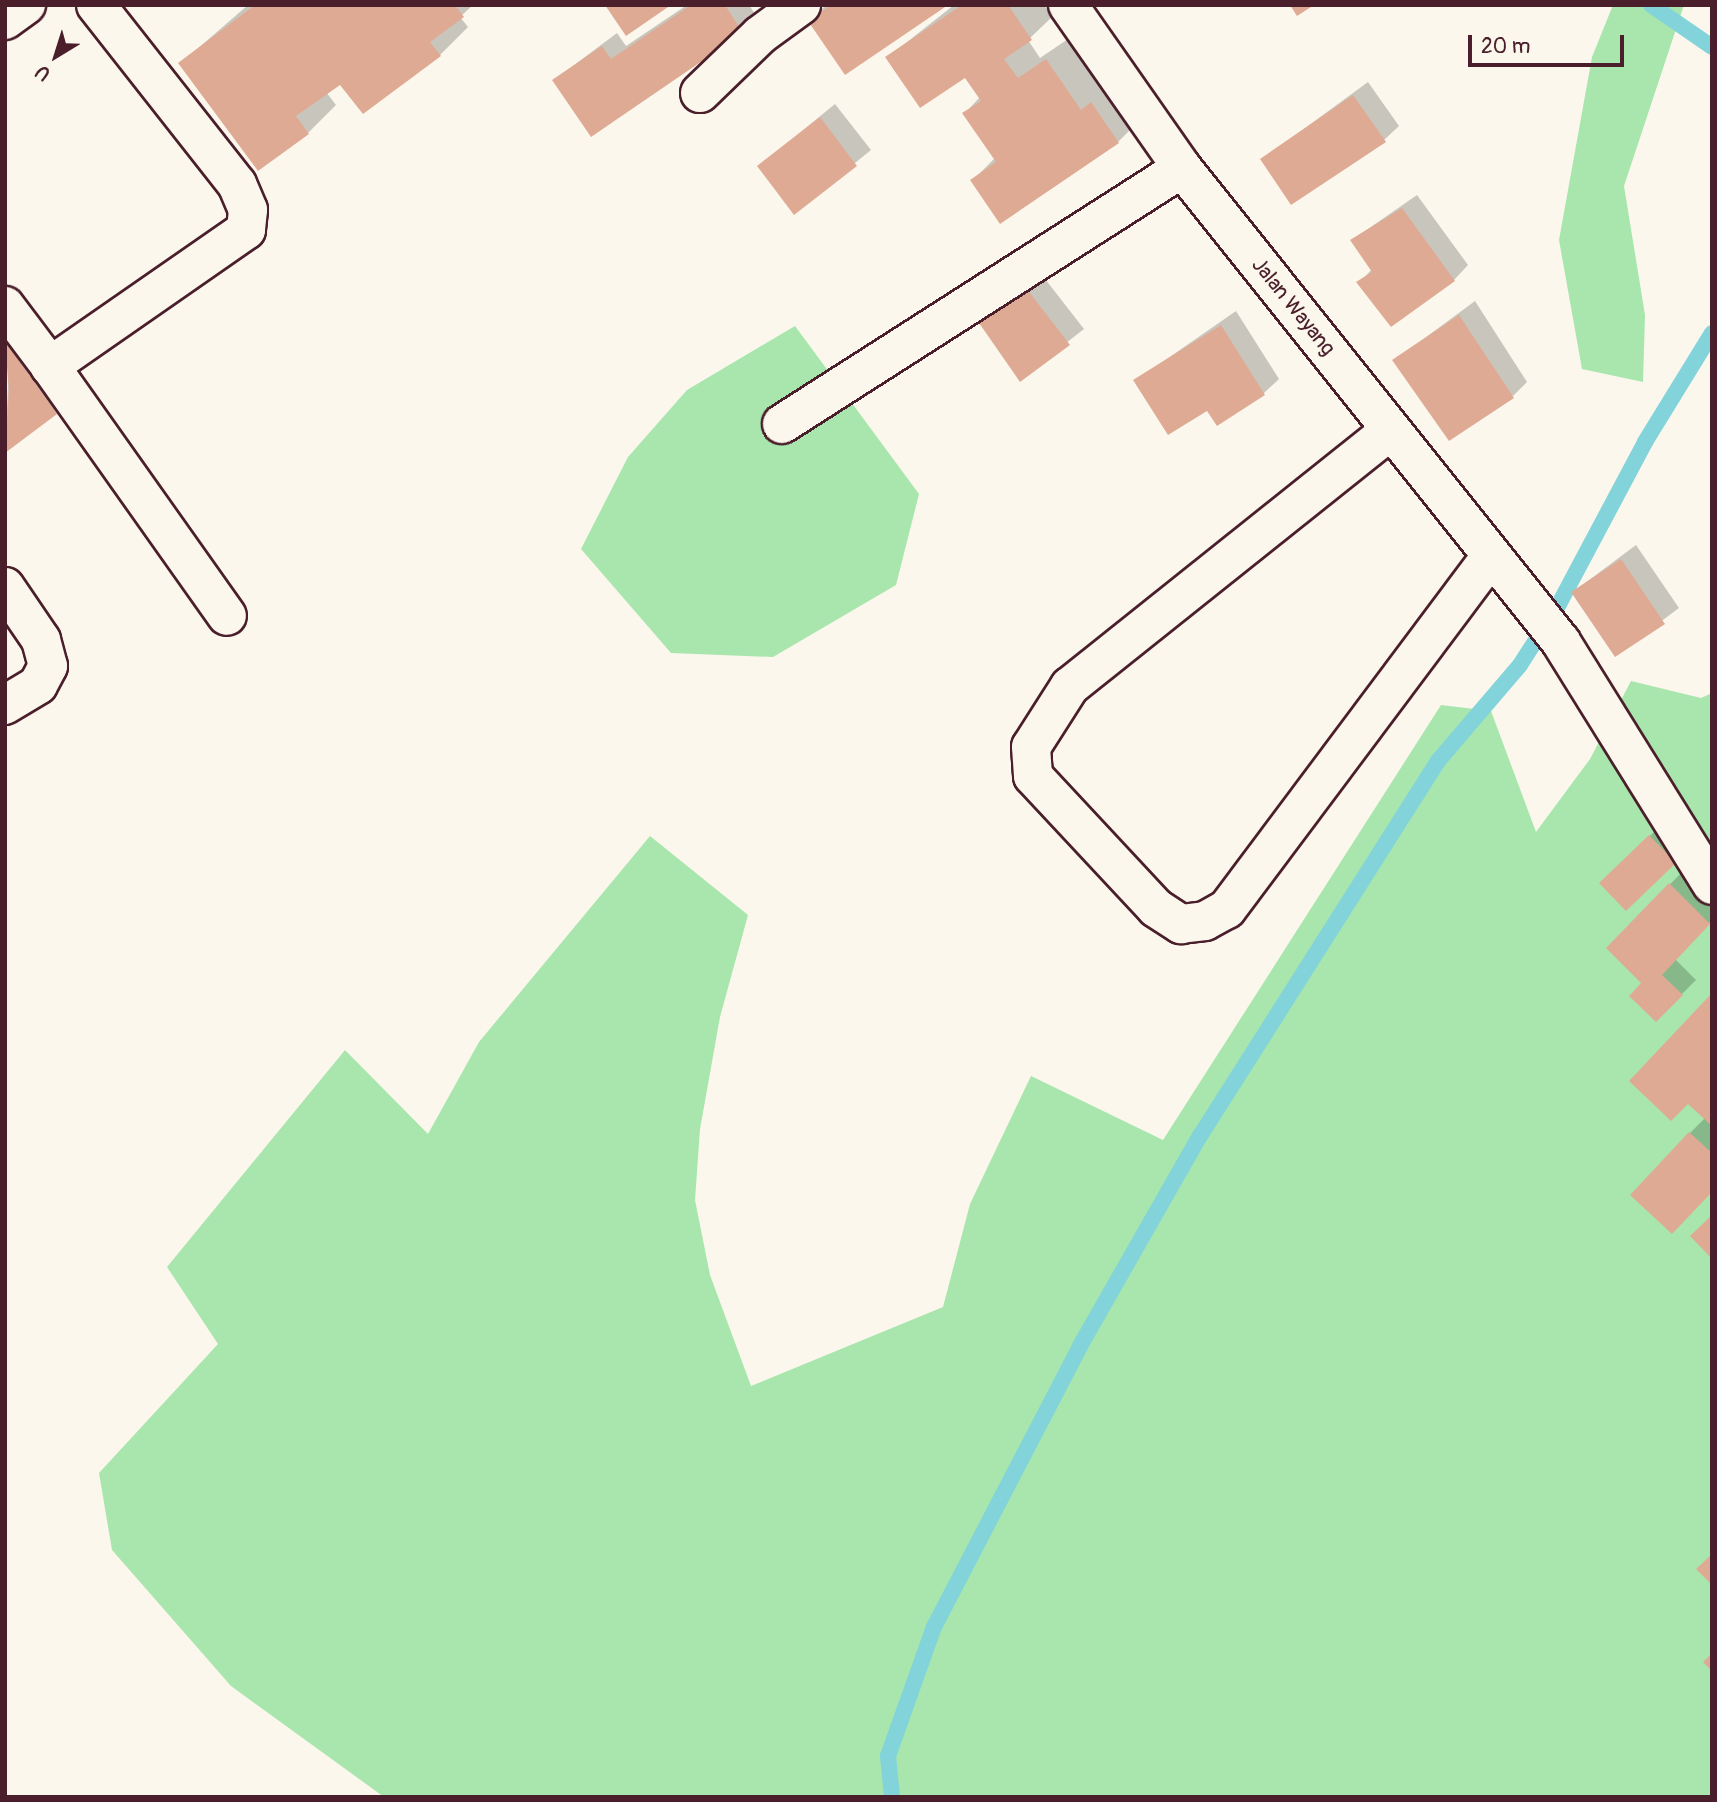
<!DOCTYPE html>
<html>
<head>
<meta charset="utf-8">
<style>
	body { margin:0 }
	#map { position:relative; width:1717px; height:1802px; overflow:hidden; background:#fbf7ec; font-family:Pangolin,sans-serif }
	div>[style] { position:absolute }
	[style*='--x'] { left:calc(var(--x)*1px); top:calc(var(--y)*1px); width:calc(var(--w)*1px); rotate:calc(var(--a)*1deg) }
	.green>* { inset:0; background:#a8e6ad }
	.shadow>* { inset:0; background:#0003 }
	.stream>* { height:16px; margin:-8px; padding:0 8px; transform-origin:8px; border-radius:8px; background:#82d3da }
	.building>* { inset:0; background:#dfaa94 }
	.roads { filter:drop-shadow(2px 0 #4a1f2b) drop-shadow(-2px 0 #4a1f2b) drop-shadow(0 2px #4a1f2b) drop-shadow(0 -2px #4a1f2b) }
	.minor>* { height:38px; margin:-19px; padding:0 19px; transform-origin:19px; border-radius:19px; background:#fbf7ec }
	span { translate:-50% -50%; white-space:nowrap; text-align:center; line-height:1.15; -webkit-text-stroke:6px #fbf7ec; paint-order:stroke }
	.street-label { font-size:21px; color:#4a1f2b }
	.frame { position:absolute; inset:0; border:7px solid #4a1f2b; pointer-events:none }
	.north { position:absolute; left:21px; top:21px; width:70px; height:70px; -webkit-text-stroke:5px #fbf7ec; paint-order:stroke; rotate:218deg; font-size:19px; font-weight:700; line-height:28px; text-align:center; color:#4a1f2b }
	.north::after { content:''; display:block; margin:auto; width:24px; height:32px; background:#4a1f2b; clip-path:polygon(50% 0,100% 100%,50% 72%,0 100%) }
	.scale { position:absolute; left:1468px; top:35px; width:156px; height:32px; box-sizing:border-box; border:4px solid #4a1f2b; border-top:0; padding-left:9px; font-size:21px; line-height:24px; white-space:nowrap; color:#4a1f2b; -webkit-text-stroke:5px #fbf7ec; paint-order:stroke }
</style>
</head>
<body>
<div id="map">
	<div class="green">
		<i style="clip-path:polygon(1613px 5px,1684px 5px,1624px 186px,1645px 315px,1643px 382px,1582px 369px,1559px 240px,1592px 57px)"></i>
		<i style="clip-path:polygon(795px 326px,919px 494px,896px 585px,773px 657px,671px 653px,581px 549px,628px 457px,687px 390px)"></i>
		<i style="clip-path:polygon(1631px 681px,1701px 698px,1712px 693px,1712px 1797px,384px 1797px,231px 1686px,112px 1550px,99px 1473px,218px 1344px,167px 1267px,345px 1050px,428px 1134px,479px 1042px,650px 836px,748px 915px,720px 1017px,700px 1129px,695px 1200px,710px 1275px,751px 1386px,943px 1307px,970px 1204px,1031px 1076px,1163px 1140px,1441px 705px,1491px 711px,1536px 832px,1590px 759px)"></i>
	</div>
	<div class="shadow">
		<i style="clip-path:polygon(248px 5px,473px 5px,460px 17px,468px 27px,440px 55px,340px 82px,326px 92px,336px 105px,308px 133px,181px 63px)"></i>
		<i style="clip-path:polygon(687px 5px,749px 5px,757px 17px,742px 32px,554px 80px,617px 33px,626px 46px)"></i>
		<i style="clip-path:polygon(826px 5px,945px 5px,810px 21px)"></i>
		<i style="clip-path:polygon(954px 5px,1044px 5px,1052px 17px,1028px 40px,1040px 58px,1068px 39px,1103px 90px,1113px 82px,1140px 120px,1118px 142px,972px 181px,995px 158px,965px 113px,980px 97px,965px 75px,888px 57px)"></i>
		<i style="clip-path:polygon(1368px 82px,1399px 126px,1384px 140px,1263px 159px)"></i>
		<i style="clip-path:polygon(835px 104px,871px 150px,795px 212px,759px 166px)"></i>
		<i style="clip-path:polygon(1417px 195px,1468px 265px,1454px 280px,1359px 283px,1372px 269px,1352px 240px)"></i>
		<i style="clip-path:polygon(1035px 266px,1084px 329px,1020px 379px,973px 310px)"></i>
		<i style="clip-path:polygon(5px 290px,78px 391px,5px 451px,8px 387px)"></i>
		<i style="clip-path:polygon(1475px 301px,1527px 382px,1513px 396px,1395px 360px)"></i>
		<i style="clip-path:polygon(1236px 311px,1279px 379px,1264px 393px,1217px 424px,1207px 409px,1135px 381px)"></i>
		<i style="clip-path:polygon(1636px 545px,1679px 608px,1616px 655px,1573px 592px)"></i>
		<i style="clip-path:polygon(1657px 829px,1681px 855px,1626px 908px,1601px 883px)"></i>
		<i style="clip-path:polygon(1684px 870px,1712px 897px,1712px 920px,1675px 959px,1696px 980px,1656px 1020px,1644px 983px,1608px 948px)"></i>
		<i style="clip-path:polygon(1712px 996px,1712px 1191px,1690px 1133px,1705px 1118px)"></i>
	</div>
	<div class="stream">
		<i style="--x:1651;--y:5;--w:74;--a:34.5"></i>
		<i style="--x:892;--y:1797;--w:41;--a:-95.6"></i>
		<i style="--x:888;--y:1756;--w:137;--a:-70.4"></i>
		<i style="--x:934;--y:1627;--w:317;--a:-62.5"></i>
		<i style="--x:1080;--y:1346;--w:242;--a:-60.3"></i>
		<i style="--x:1200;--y:1136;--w:444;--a:-57.6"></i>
		<i style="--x:1438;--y:761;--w:126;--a:-49.5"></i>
		<i style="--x:1520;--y:665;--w:72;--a:-57.4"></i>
		<i style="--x:1559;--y:604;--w:183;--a:-62"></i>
		<i style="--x:1645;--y:442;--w:128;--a:-58.4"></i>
	</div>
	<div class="building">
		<i style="clip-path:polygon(255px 5px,455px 5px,464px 17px,430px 42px,441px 56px,363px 114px,340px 85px,296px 116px,309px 134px,258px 171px,178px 63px)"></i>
		<i style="clip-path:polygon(605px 5px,671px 5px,626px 36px)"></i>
		<i style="clip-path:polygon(691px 5px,725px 5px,743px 33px,591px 137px,552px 80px,602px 46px,611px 59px)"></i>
		<i style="clip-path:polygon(831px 5px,948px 5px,845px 75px,808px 21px)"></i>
		<i style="clip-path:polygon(962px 5px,1008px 5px,1032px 40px,1004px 59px,1018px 78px,1046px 59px,1081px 110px,1091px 102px,1119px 143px,1000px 224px,970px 180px,996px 162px,962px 113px,981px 101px,965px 78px,920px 108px,885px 57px)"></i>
		<i style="clip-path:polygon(1290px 5px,1314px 5px,1297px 16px)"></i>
		<i style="clip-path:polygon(1353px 95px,1386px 142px,1291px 205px,1260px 159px)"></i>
		<i style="clip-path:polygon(820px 117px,857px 166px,794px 215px,757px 166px)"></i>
		<i style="clip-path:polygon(1402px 208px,1455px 281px,1391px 327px,1356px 282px,1372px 272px,1350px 240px)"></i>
		<i style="clip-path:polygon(1019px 279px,1070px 345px,1020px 382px,970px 310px)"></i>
		<i style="clip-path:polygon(1459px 315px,1514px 398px,1449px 441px,1392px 360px)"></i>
		<i style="clip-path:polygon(1221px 325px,1265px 395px,1217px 426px,1207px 411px,1168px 435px,1133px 380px)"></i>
		<i style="clip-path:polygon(5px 341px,57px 414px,5px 453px,9px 390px)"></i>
		<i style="clip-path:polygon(1621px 559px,1665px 624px,1615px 657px,1571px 592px)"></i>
		<i style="clip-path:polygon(1649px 835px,1676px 863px,1626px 911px,1599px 883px)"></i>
		<i style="clip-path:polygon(1669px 883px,1710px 924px,1662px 975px,1683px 995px,1656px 1022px,1629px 996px,1641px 983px,1606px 948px)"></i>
		<i style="clip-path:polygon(1712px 993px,1712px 1126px,1688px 1104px,1671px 1121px,1629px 1081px)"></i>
		<i style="clip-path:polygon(1689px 1132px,1712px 1153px,1712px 1192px,1672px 1234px,1630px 1195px)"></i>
		<i style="clip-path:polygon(1712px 1215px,1712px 1259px,1690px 1236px)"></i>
		<i style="clip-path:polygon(1712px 1554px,1712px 1585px,1696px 1569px)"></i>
		<i style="clip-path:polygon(1712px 1653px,1712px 1671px,1703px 1662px)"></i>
	</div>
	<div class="roads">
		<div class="minor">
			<i style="--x:96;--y:5;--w:228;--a:51.8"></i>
			<i style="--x:237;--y:184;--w:28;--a:67"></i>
			<i style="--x:248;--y:210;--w:20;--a:96"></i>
			<i style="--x:246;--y:230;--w:239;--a:145.2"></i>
			<i style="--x:50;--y:366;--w:306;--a:54.7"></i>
			<i style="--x:1068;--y:5;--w:199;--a:55"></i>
			<i style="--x:1182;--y:168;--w:607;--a:51.35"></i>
			<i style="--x:1561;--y:642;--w:286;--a:58.1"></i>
			<i style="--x:5;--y:20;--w:26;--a:-36"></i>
			<i style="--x:700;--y:93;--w:83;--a:-44"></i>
			<i style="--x:760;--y:35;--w:51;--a:-36.2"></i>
			<i style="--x:5;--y:306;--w:75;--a:53.1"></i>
			<i style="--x:782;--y:424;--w:475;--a:-32.6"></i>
			<i style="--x:1391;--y:430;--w:411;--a:141.4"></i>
			<i style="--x:1070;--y:686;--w:72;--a:122.6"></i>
			<i style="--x:1031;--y:747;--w:29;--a:86"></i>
			<i style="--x:1033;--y:776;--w:180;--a:47"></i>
			<i style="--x:1156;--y:908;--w:30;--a:33"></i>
			<i style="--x:1181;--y:924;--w:24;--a:-7"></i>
			<i style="--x:1205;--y:921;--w:25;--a:-29"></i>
			<i style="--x:1227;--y:909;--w:439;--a:-53.2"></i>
			<i style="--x:5;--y:587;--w:64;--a:55.8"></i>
			<i style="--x:41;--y:640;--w:27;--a:75"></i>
			<i style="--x:48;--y:666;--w:21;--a:118"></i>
			<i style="--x:38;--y:685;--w:39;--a:149"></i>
		</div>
	</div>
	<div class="street-label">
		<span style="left:1293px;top:307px;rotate:51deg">Jalan Wayang</span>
	</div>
	<div class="frame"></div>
	<div class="north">U</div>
	<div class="scale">20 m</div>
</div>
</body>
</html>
